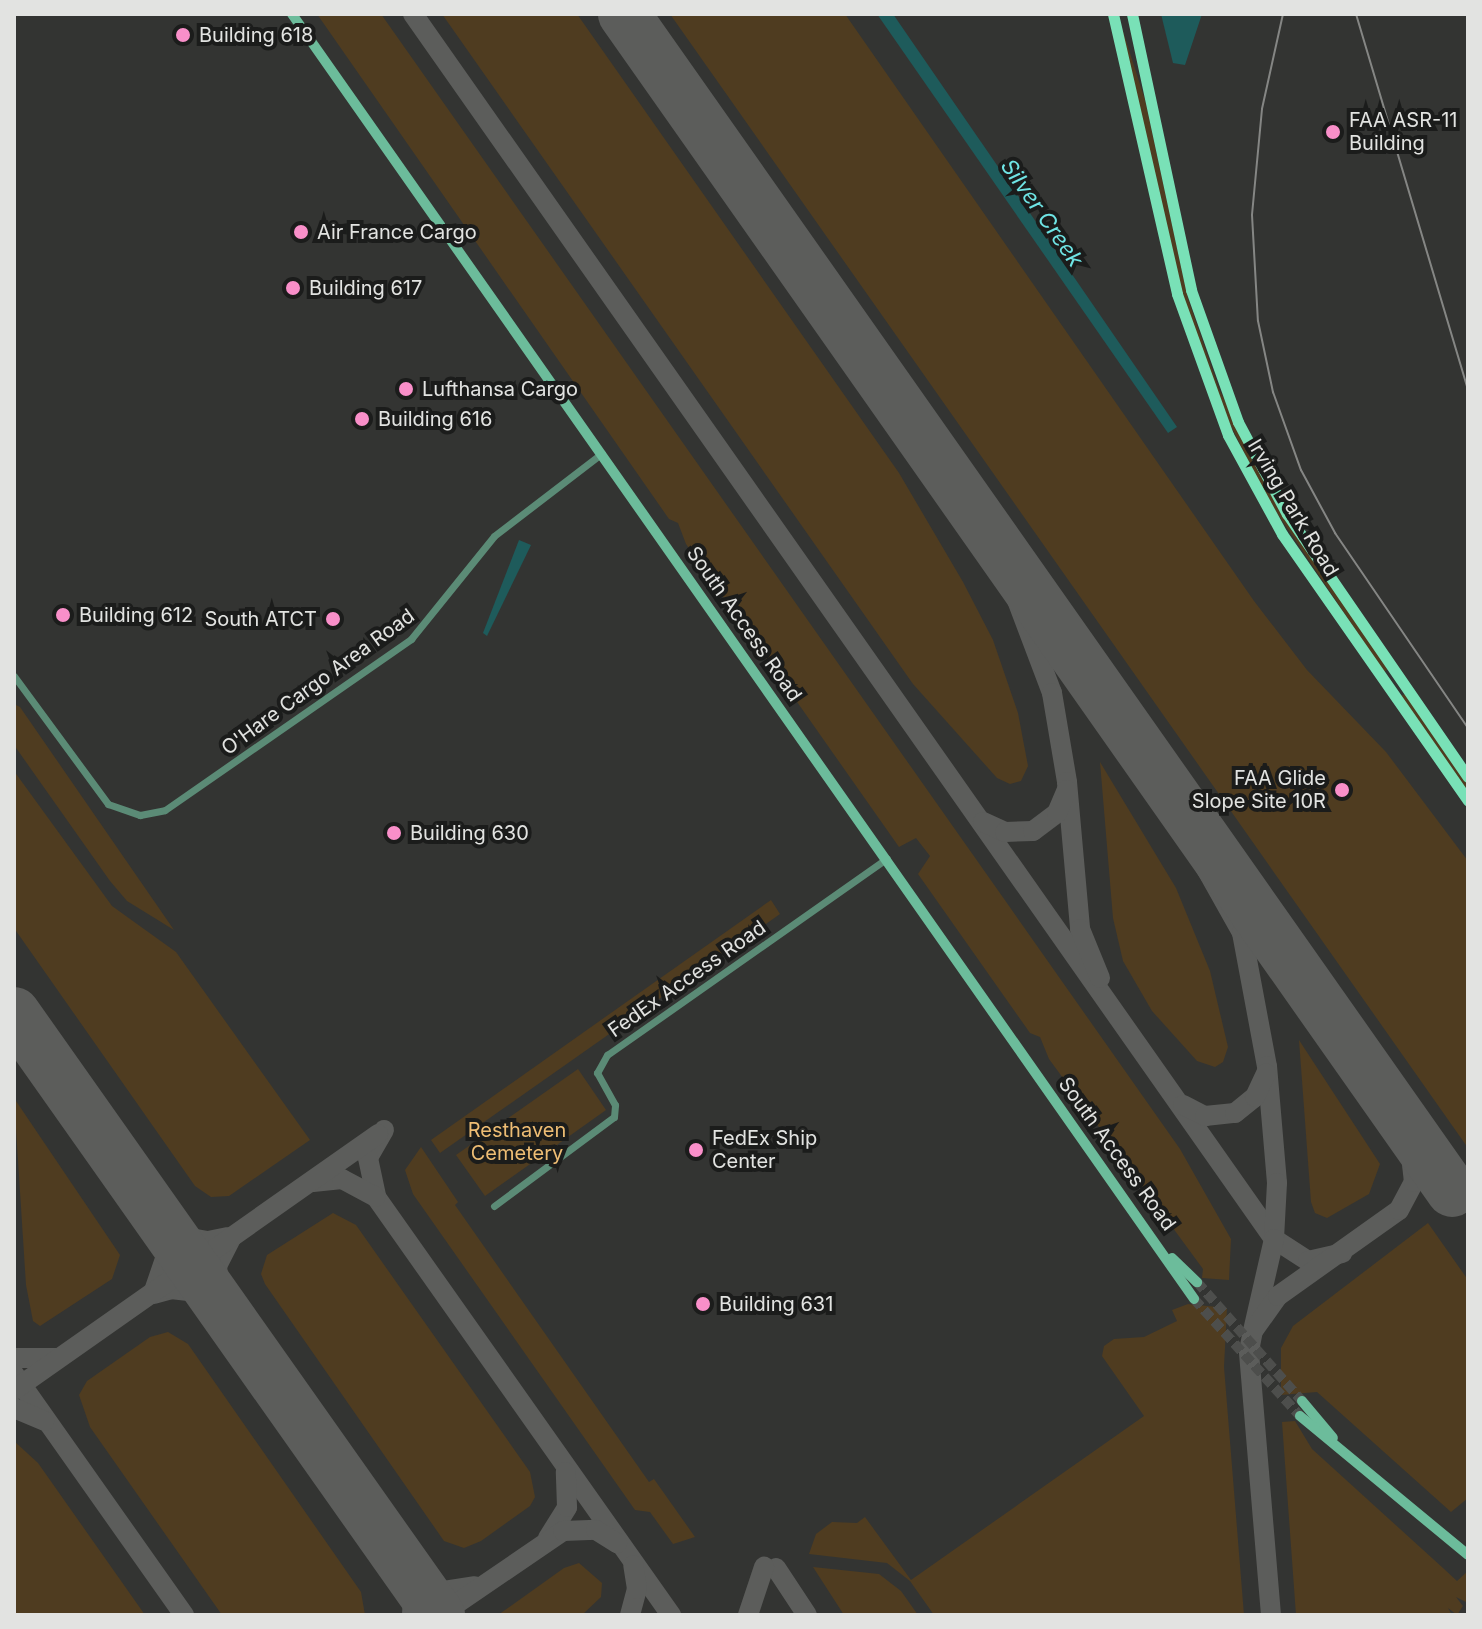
<!DOCTYPE html>
<html>
<head>
<meta charset="utf-8">
<style>
	body { margin:0 }
	#map { position:relative; width:1482px; height:1629px; overflow:hidden; background:#333432; font-family:Inter,sans-serif }
	div>[style] { position:absolute }
	[style*='--x'] { left:calc(var(--x)*1px); top:calc(var(--y)*1px); width:calc(var(--w)*1px); rotate:calc(var(--a)*1deg) }
	.green>* { inset:0; background:#4f3c20 }
	.water>* { inset:0; background:#1e5b5b }
	.taxiway>* { height:20px; margin:-10px; padding:0 10px; transform-origin:10px; border-radius:10px; background:#5c5d5b }
	.runway>* { height:52px; margin:-26px; padding:0 26px; transform-origin:26px; border-radius:26px; background:#5c5d5b }
	.secondary-tunnel>* { height:10px; margin-top:-5px; transform-origin:0; background:repeating-linear-gradient(90deg,#4d4e4c 0 10px,transparent 0 15px) }
	.street>* { height:7px; margin:-3.5px; padding:0 3.5px; transform-origin:3.5px; border-radius:3.5px; background:#5b8b76 }
	.secondary>* { height:10px; margin:-5px; padding:0 5px; transform-origin:5px; border-radius:5px; background:#6cbc9b }
	.primary>* { height:11px; margin:-5.5px; padding:0 5.5px; transform-origin:5.5px; border-radius:5.5px; background:#79e1b7 }
	.rail>* { height:2px; margin:-1px; padding:0 1px; transform-origin:1px; border-radius:1px; background:#858684 }
	.dots>* { width:22px; height:22px; translate:-50% -50%; box-sizing:border-box; border:4px solid #1b1c1b; border-radius:50% }
	span { translate:-50% -50%; white-space:nowrap; text-align:center; line-height:1.15; -webkit-text-stroke:8px #1b1c1b; paint-order:stroke }
	.poi-label { font-size:20px; color:#e2e3e1 }
	.left { translate:0 -50%; text-align:left }
	.right { translate:-100% -50%; text-align:right }
	.street-label { font-size:20px; color:#e2e3e1 }
	.park-label { font-size:20px; color:#eebd74 }
	.water-label { font-size:22px; color:#6fe5e5; font-style:italic }
	.frame { position:absolute; inset:0; border:16px solid #e2e3e1; pointer-events:none }
</style>
</head>
<body>
<div id="map">
	<div class="green">
		<i style="clip-path:polygon(317px 14px,381px 14px,1180px 1149px,1231px 1239px,1229px 1280px,1202px 1278px,1203px 1269px,1049px 1059px,1040px 1037px,1030px 1033px,918px 874px,930px 856px,916px 838px,899px 847px,686px 544px,678px 523px,669px 519px)"></i>
		<i style="clip-path:polygon(442px 14px,577px 14px,899px 473px,963px 582px,993px 640px,1018px 713px,1028px 766px,1021px 781px,1010px 784px,997px 778px,913px 684px)"></i>
		<i style="clip-path:polygon(670px 14px,845px 14px,1254px 601px,1307px 670px,1386px 752px,1468px 861px,1468px 1148px)"></i>
		<i style="clip-path:polygon(1121px 25px,1145px 100px,1188px 299px,1219px 389px,1286px 521px,1388px 669px,1384px 672px,1267px 498px,1221px 406px,1187px 314px)"></i>
		<i style="clip-path:polygon(1405px 694px,1468px 785px,1468px 792px,1401px 696px)"></i>
		<i style="clip-path:polygon(14px 704px,20px 707px,174px 930px,127px 901px,110px 881px,14px 745px)"></i>
		<i style="clip-path:polygon(1100px 762px,1176px 888px,1210px 971px,1228px 1047px,1223px 1062px,1215px 1067px,1197px 1061px,1152px 1011px,1123px 961px,1113px 918px)"></i>
		<i style="clip-path:polygon(14px 771px,112px 906px,176px 952px,310px 1140px,229px 1196px,211px 1197px,195px 1186px,14px 928px)"></i>
		<i style="clip-path:polygon(771px 900px,780px 914px,440px 1153px,431px 1140px)"></i>
		<i style="clip-path:polygon(1299px 1040px,1380px 1164px,1369px 1194px,1327px 1218px,1315px 1213px,1311px 1202px)"></i>
		<i style="clip-path:polygon(578px 1069px,606px 1110px,485px 1196px,456px 1155px)"></i>
		<i style="clip-path:polygon(14px 1098px,120px 1255px,112px 1279px,40px 1326px,33px 1321px,26px 1285px)"></i>
		<i style="clip-path:polygon(421px 1147px,458px 1202px,455px 1205px,649px 1482px,654px 1479px,695px 1537px,673px 1544px,650px 1512px,635px 1510px,413px 1194px,405px 1170px)"></i>
		<i style="clip-path:polygon(333px 1213px,356px 1225px,530px 1472px,535px 1497px,530px 1506px,481px 1541px,464px 1548px,444px 1541px,265px 1284px,261px 1274px,267px 1255px)"></i>
		<i style="clip-path:polygon(1428px 1223px,1468px 1280px,1468px 1498px,1451px 1512px,1317px 1392px,1281px 1395px,1281px 1348px,1293px 1326px)"></i>
		<i style="clip-path:polygon(1188px 1304px,1227px 1308px,1224px 1367px,1244px 1615px,934px 1615px,910px 1581px,887px 1563px,809px 1554px,816px 1534px,832px 1522px,857px 1523px,865px 1517px,911px 1580px,1144px 1416px,1102px 1356px,1104px 1346px,1114px 1339px,1144px 1337px,1177px 1321px,1172px 1310px)"></i>
		<i style="clip-path:polygon(168px 1332px,188px 1344px,361px 1592px,365px 1615px,222px 1615px,90px 1427px,79px 1395px,87px 1381px,150px 1337px)"></i>
		<i style="clip-path:polygon(1295px 1421px,1312px 1449px,1443px 1568px,1457px 1581px,1468px 1571px,1468px 1603px,1456px 1597px,1463px 1606px,1457px 1615px,1448px 1608px,1452px 1615px,1296px 1615px,1282px 1422px)"></i>
		<i style="clip-path:polygon(14px 1441px,38px 1463px,145px 1615px,14px 1615px)"></i>
		<i style="clip-path:polygon(579px 1563px,602px 1583px,601px 1597px,582px 1615px,498px 1615px,564px 1568px)"></i>
		<i style="clip-path:polygon(813px 1567px,879px 1574px,901px 1591px,918px 1615px,844px 1615px)"></i>
	</div>
	<div class="water">
		<i style="clip-path:polygon(877px 14px,893px 14px,1177px 427px,1168px 433px)"></i>
		<i style="clip-path:polygon(1161px 14px,1202px 14px,1185px 65px,1173px 63px)"></i>
		<i style="clip-path:polygon(519px 540px,531px 545px,487px 636px,483px 633px)"></i>
	</div>
	<div class="taxiway">
		<i style="--x:413;--y:14;--w:1497;--a:54.9"></i>
		<i style="--x:1274;--y:1239;--w:40;--a:32.9"></i>
		<i style="--x:1308;--y:1261;--w:35;--a:-13"></i>
		<i style="--x:924;--y:438;--w:173;--a:59.4"></i>
		<i style="--x:1012;--y:587;--w:113;--a:69.3"></i>
		<i style="--x:1052;--y:693;--w:90;--a:80.4"></i>
		<i style="--x:1067;--y:782;--w:148;--a:84.9"></i>
		<i style="--x:1080;--y:929;--w:53;--a:67.8"></i>
		<i style="--x:1131;--y:735;--w:227;--a:60.7"></i>
		<i style="--x:1242;--y:933;--w:135;--a:79.4"></i>
		<i style="--x:1267;--y:1066;--w:117;--a:85.1"></i>
		<i style="--x:1277;--y:1183;--w:56;--a:93.1"></i>
		<i style="--x:1274;--y:1239;--w:94;--a:102.9"></i>
		<i style="--x:983;--y:822;--w:24;--a:24"></i>
		<i style="--x:1005;--y:832;--w:28;--a:-2"></i>
		<i style="--x:1033;--y:831;--w:30;--a:-37"></i>
		<i style="--x:1057;--y:813;--w:25;--a:-67"></i>
		<i style="--x:1183;--y:1105;--w:25;--a:27"></i>
		<i style="--x:1205;--y:1116;--w:30;--a:-6"></i>
		<i style="--x:1235;--y:1113;--w:26;--a:-39"></i>
		<i style="--x:1255;--y:1097;--w:26;--a:-65"></i>
		<i style="--x:384;--y:1130;--w:32;--a:120"></i>
		<i style="--x:368;--y:1158;--w:40;--a:78"></i>
		<i style="--x:376;--y:1197;--w:512;--a:54.79"></i>
		<i style="--x:313;--y:1182;--w:29;--a:-6"></i>
		<i style="--x:342;--y:1179;--w:38;--a:28"></i>
		<i style="--x:164;--y:1223;--w:25;--a:34"></i>
		<i style="--x:185;--y:1237;--w:23;--a:10"></i>
		<i style="--x:208;--y:1241;--w:20;--a:-11"></i>
		<i style="--x:155;--y:1288;--w:40;--a:-71.1"></i>
		<i style="--x:168;--y:1250;--w:27;--a:-98"></i>
		<i style="--x:154;--y:1294;--w:18;--a:-16"></i>
		<i style="--x:171;--y:1289;--w:24;--a:7"></i>
		<i style="--x:195;--y:1292;--w:31;--a:29"></i>
		<i style="--x:222;--y:1307;--w:41;--a:-97"></i>
		<i style="--x:217;--y:1266;--w:30;--a:-63"></i>
		<i style="--x:14;--y:1358;--w:42;--a:0"></i>
		<i style="--x:14;--y:1374;--w:295;--a:54.8"></i>
		<i style="--x:14;--y:1390;--w:445;--a:-35.1"></i>
		<i style="--x:14;--y:1408;--w:33;--a:23"></i>
		<i style="--x:548;--y:1538;--w:36;--a:-58"></i>
		<i style="--x:567;--y:1507;--w:35;--a:-92"></i>
		<i style="--x:776;--y:1568;--w:56;--a:56.6"></i>
		<i style="--x:412;--y:1615;--w:35;--a:-87"></i>
		<i style="--x:414;--y:1580;--w:32;--a:20"></i>
		<i style="--x:444;--y:1591;--w:31;--a:-9"></i>
		<i style="--x:440;--y:1615;--w:149;--a:-34.3"></i>
		<i style="--x:563;--y:1531;--w:33;--a:-2"></i>
		<i style="--x:596;--y:1530;--w:25;--a:32"></i>
		<i style="--x:630;--y:1615;--w:27;--a:-75"></i>
		<i style="--x:637;--y:1589;--w:24;--a:-99"></i>
		<i style="--x:748;--y:1615;--w:51;--a:-71.6"></i>
		<i style="--x:1271;--y:1615;--w:265;--a:-94.8"></i>
		<i style="--x:1249;--y:1351;--w:20;--a:-79"></i>
		<i style="--x:1253;--y:1331;--w:43;--a:-54.5"></i>
		<i style="--x:1278;--y:1296;--w:148;--a:-35.4"></i>
		<i style="--x:1399;--y:1210;--w:32;--a:-62"></i>
		<i style="--x:1414;--y:1182;--w:53;--a:-96.5"></i>
	</div>
	<div class="runway">
		<i style="--x:624;--y:14;--w:1439;--a:54.87"></i>
		<i style="--x:14;--y:1013;--w:737;--a:54.78"></i>
	</div>
	<div class="secondary-tunnel">
		<i style="--x:1197;--y:1282;--w:159;--a:48.6"></i>
		<i style="--x:1194;--y:1299;--w:158;--a:47.8"></i>
	</div>
	<div class="street">
		<i style="--x:14;--y:676;--w:159;--a:53.7"></i>
		<i style="--x:108;--y:804;--w:34;--a:19"></i>
		<i style="--x:140;--y:815;--w:25;--a:-11"></i>
		<i style="--x:165;--y:810;--w:300;--a:-34.8"></i>
		<i style="--x:411;--y:639;--w:132;--a:-51.1"></i>
		<i style="--x:494;--y:536;--w:136;--a:-37.5"></i>
		<i style="--x:494;--y:1206;--w:149;--a:-36.6"></i>
		<i style="--x:614;--y:1117;--w:12;--a:-85"></i>
		<i style="--x:615;--y:1105;--w:37;--a:-119"></i>
		<i style="--x:597;--y:1073;--w:21;--a:-61"></i>
		<i style="--x:607;--y:1055;--w:342;--a:-35.1"></i>
	</div>
	<div class="secondary">
		<i style="--x:292;--y:14;--w:1570;--a:54.93"></i>
		<i style="--x:1172;--y:1258;--w:35;--a:44"></i>
		<i style="--x:1302;--y:1401;--w:48;--a:50"></i>
		<i style="--x:1300;--y:1416;--w:218;--a:39.6"></i>
	</div>
	<div class="primary">
		<i style="--x:1113;--y:14;--w:287;--a:77.1"></i>
		<i style="--x:1177;--y:294;--w:150;--a:70.1"></i>
		<i style="--x:1228;--y:435;--w:113;--a:61.4"></i>
		<i style="--x:1282;--y:534;--w:325;--a:55.1"></i>
		<i style="--x:1132;--y:14;--w:282;--a:77.9"></i>
		<i style="--x:1191;--y:290;--w:140;--a:70.4"></i>
		<i style="--x:1238;--y:422;--w:104;--a:62"></i>
		<i style="--x:1287;--y:514;--w:319;--a:55.5"></i>
	</div>
	<div class="rail">
		<i style="--x:1283;--y:14;--w:97;--a:102.5"></i>
		<i style="--x:1262;--y:109;--w:106;--a:95.4"></i>
		<i style="--x:1252;--y:215;--w:106;--a:86.8"></i>
		<i style="--x:1258;--y:321;--w:73;--a:78.1"></i>
		<i style="--x:1273;--y:392;--w:83;--a:70.3"></i>
		<i style="--x:1301;--y:470;--w:72;--a:61.6"></i>
		<i style="--x:1335;--y:533;--w:236;--a:55.7"></i>
		<i style="--x:1356;--y:14;--w:391;--a:73.4"></i>
	</div>
	<div class="dots">
		<i style="left:183px;top:35px;background:#f98fc9"></i>
		<i style="left:1333px;top:132px;background:#f98fc9"></i>
		<i style="left:301px;top:232px;background:#f98fc9"></i>
		<i style="left:293px;top:288px;background:#f98fc9"></i>
		<i style="left:406px;top:389px;background:#f98fc9"></i>
		<i style="left:362px;top:419px;background:#f98fc9"></i>
		<i style="left:63px;top:615px;background:#f98fc9"></i>
		<i style="left:333px;top:619px;background:#f98fc9"></i>
		<i style="left:1342px;top:790px;background:#f98fc9"></i>
		<i style="left:394px;top:833px;background:#f98fc9"></i>
		<i style="left:696px;top:1150px;background:#f98fc9"></i>
		<i style="left:703px;top:1304px;background:#f98fc9"></i>
	</div>
	<div class="poi-label">
		<span class="left" style="left:199px;top:35px">Building 618</span>
		<span class="left" style="left:1349px;top:132px">FAA ASR-11<br>Building</span>
		<span class="left" style="left:317px;top:232px">Air France Cargo</span>
		<span class="left" style="left:309px;top:288px">Building 617</span>
		<span class="left" style="left:422px;top:389px">Lufthansa Cargo</span>
		<span class="left" style="left:378px;top:419px">Building 616</span>
		<span class="left" style="left:79px;top:615px">Building 612</span>
		<span class="right" style="left:317px;top:619px">South ATCT</span>
		<span class="right" style="left:1326px;top:790px">FAA Glide<br>Slope Site 10R</span>
		<span class="left" style="left:410px;top:833px">Building 630</span>
		<span class="left" style="left:712px;top:1150px">FedEx Ship<br>Center</span>
		<span class="left" style="left:719px;top:1304px">Building 631</span>
	</div>
	<div class="street-label">
		<span style="left:1293px;top:508px;rotate:59deg">Irving Park Road</span>
		<span style="left:744px;top:624px;rotate:55deg">South Access Road</span>
		<span style="left:318px;top:682px;rotate:-36deg">O'Hare Cargo Area Road</span>
		<span style="left:687px;top:979px;rotate:-35deg">FedEx Access Road</span>
		<span style="left:1117px;top:1154px;rotate:54deg">South Access Road</span>
	</div>
	<div class="park-label">
		<span style="left:517px;top:1142px">Resthaven<br>Cemetery</span>
	</div>
	<div class="water-label">
		<span style="left:1042px;top:213px;rotate:55deg">Silver Creek</span>
	</div>
	<div class="frame"></div>
</div>
</body>
</html>
